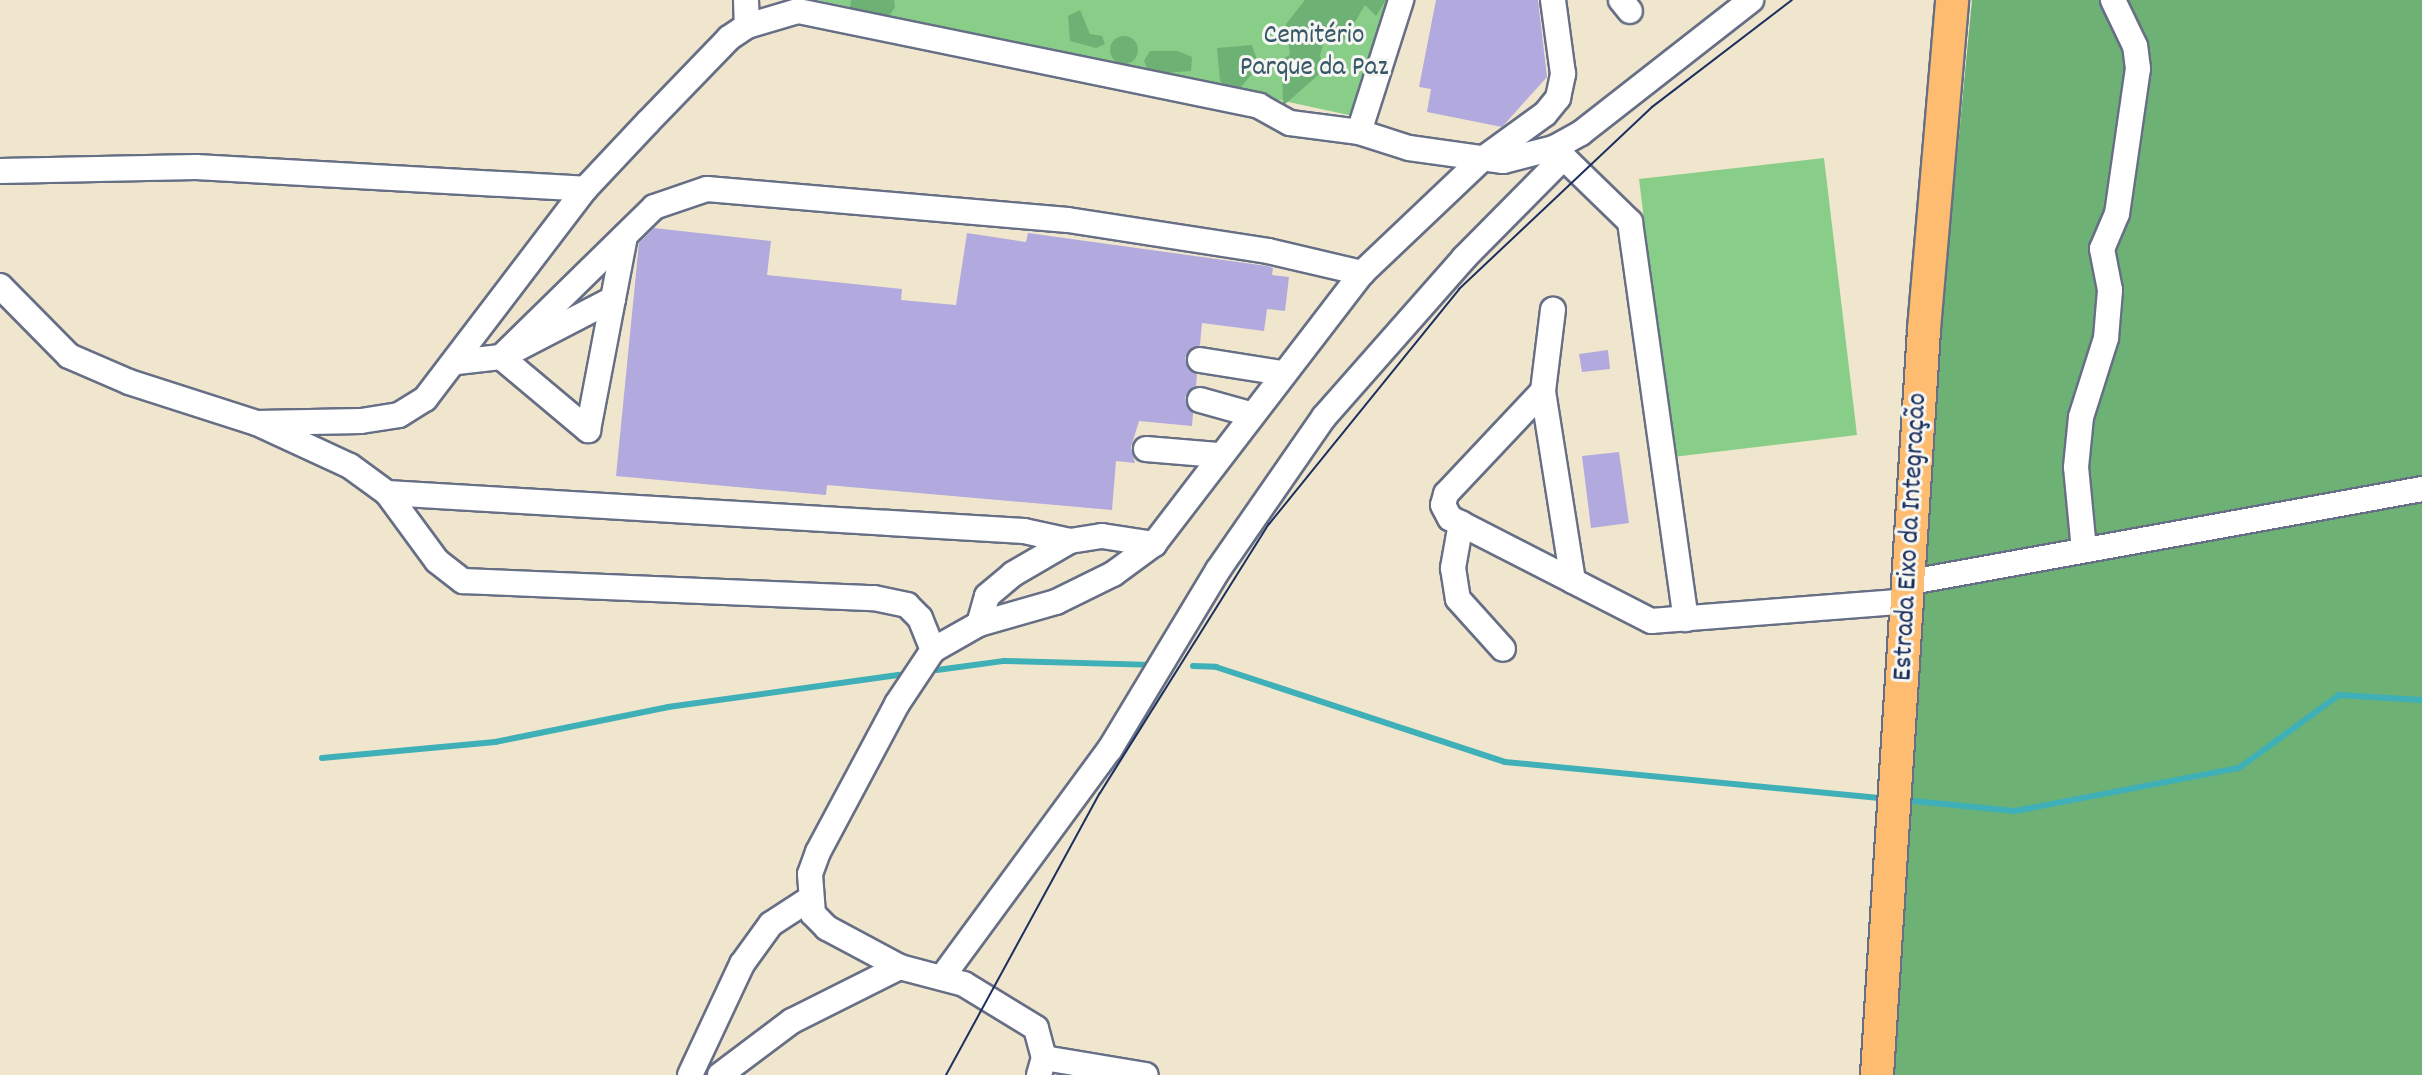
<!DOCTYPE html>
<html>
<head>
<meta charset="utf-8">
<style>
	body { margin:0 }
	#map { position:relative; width:2422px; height:1075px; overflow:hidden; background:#f0e6cd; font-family:Dekko,sans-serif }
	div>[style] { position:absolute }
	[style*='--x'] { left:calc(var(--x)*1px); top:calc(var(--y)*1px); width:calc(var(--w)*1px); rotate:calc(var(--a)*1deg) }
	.green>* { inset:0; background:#88ce88 }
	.forest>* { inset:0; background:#6eb174 }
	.round { border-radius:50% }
	.stream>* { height:6px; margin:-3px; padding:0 3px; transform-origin:3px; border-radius:3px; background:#3fb0b7 }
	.building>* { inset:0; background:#b2a9de }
	.roads { filter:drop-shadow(2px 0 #666f85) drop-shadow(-2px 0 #666f85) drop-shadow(0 2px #666f85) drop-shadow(0 -2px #666f85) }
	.minor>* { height:24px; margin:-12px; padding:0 12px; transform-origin:12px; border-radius:12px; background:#fff }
	.major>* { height:32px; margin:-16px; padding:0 16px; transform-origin:16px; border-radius:16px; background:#fdbc6f }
	.tram>* { height:2px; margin:-1px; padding:0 1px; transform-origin:1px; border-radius:1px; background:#1b2f5e }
	span { translate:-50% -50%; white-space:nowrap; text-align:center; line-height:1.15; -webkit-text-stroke:6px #f6f6f2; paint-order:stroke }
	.park-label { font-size:28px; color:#365768 }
	.street-label { font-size:28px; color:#1b2f5e }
</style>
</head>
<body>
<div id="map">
	<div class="green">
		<i style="clip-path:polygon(817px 0,1386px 0,1358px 117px)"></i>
		<i style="clip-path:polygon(1824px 158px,1857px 435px,1673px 457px,1639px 179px)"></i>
	</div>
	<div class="forest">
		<i style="clip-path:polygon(851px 0,894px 0,895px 7px,889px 16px,850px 8px)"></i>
		<i style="clip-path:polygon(1305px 0,1386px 0,1376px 16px,1365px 5px,1342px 44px,1324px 40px,1320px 56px,1325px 69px,1283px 106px,1282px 59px,1290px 55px,1286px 24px)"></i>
		<i style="clip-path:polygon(1972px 0,2422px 0,2422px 1075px,1892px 1075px,1942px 311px)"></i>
		<i style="clip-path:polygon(1080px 10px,1090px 34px,1102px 36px,1105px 44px,1096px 48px,1070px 41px,1068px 16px)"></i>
		<i class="round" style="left:1110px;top:36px;width:28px;height:28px"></i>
		<i style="clip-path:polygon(1252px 45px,1259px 66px,1240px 88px,1230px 88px,1220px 81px,1217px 48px)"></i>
		<i style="clip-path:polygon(1150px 51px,1178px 51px,1192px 57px,1191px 71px,1150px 74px,1144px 61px)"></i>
	</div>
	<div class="stream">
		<i style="--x:1193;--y:666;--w:23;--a:2"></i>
		<i style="--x:1216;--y:667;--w:304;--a:18.2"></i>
		<i style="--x:1505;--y:762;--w:376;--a:5.5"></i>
		<i style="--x:937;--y:670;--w:68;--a:-7.7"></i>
		<i style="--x:1004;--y:661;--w:148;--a:1.5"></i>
		<i style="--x:322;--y:758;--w:174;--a:-5.3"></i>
		<i style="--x:495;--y:742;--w:177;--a:-11.4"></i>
		<i style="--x:668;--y:707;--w:234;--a:-7.9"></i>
		<i style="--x:1913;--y:801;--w:102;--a:5.6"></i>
		<i style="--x:2015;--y:811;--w:228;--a:-10.9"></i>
		<i style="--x:2239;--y:768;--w:124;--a:-36.1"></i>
		<i style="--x:2339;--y:695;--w:83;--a:3.4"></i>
	</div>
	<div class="building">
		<i style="clip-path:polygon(1436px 0,1538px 0,1547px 77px,1502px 127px,1427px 112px,1431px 89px,1419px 87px)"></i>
		<i style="clip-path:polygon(654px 228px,771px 241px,767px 275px,902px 289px,901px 300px,956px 305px,967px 233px,1026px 242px,1028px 233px,1267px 266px,1273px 268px,1272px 275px,1289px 277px,1285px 311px,1267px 309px,1264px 331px,1202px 323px,1200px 345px,1185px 358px,1197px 375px,1196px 386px,1185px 397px,1193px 413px,1192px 426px,1139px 421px,1131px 447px,1135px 463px,1116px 461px,1112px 510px,827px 485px,826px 495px,616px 476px,639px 243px)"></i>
		<i style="clip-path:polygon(1608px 350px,1610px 369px,1582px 372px,1579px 354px)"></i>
		<i style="clip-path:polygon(1619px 452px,1629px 523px,1591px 528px,1582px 456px)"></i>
	</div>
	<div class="roads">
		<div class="minor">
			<i style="--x:746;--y:0;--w:26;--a:88"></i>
			<i style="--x:1621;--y:0;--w:14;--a:51"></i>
			<i style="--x:1359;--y:132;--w:139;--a:-72.3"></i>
			<i style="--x:1554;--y:148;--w:106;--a:44.2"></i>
			<i style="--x:1630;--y:222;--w:401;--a:82"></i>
			<i style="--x:0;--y:171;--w:196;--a:-1.2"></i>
			<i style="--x:196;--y:167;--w:390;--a:3.2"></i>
			<i style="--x:0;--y:286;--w:98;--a:45.4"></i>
			<i style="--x:69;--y:356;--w:65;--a:23.4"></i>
			<i style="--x:129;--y:382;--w:134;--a:17.8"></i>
			<i style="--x:257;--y:423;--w:102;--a:24.8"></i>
			<i style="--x:350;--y:466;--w:46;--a:36.1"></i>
			<i style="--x:387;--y:493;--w:84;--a:53.7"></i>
			<i style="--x:437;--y:561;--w:33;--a:38"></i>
			<i style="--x:463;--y:581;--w:411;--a:2.4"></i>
			<i style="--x:874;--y:598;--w:34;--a:12"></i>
			<i style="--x:907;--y:605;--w:18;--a:45"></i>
			<i style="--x:920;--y:618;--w:35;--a:68"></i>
			<i style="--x:613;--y:299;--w:126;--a:152.6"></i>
			<i style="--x:501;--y:357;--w:114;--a:40"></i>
			<i style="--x:588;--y:430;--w:133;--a:-79.2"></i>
			<i style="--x:613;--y:299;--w:64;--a:-79.2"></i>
			<i style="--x:1200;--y:360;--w:83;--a:9"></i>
			<i style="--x:457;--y:362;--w:44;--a:-6.5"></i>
			<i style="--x:501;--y:357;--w:214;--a:-44.4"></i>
			<i style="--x:654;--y:207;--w:56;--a:-18.8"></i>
			<i style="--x:707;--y:189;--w:362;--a:4.9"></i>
			<i style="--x:1068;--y:220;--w:202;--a:8.8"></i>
			<i style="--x:1268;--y:251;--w:97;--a:13.2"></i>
			<i style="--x:1543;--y:391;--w:82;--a:-83"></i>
			<i style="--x:1200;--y:400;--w:52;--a:15.6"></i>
			<i style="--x:257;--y:423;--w:104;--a:-1.1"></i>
			<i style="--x:361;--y:421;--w:38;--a:-9"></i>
			<i style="--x:399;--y:415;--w:31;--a:-32"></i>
			<i style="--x:425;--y:399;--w:264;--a:-52.7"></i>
			<i style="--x:585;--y:189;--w:92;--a:-46.8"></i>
			<i style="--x:648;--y:122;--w:117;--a:-46"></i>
			<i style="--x:729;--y:38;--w:22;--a:-34"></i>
			<i style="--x:747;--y:26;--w:53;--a:-16.4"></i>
			<i style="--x:798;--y:11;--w:471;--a:11.6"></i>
			<i style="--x:1259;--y:106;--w:35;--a:29"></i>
			<i style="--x:1290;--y:123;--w:70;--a:7.4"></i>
			<i style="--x:1359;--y:132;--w:52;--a:17.7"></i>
			<i style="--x:1409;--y:148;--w:95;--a:7.9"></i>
			<i style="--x:1503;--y:161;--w:53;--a:-14.3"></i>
			<i style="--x:1554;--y:148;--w:31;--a:-29"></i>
			<i style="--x:1581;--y:133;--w:216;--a:-38"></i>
			<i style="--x:1146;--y:449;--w:72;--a:4.8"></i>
			<i style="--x:387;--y:493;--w:638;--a:3.41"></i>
			<i style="--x:1024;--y:531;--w:47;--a:12.3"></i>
			<i style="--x:1461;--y:523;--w:46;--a:100.1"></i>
			<i style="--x:1453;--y:568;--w:31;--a:81"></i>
			<i style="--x:1458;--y:599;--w:67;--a:48"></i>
			<i style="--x:2084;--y:550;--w:83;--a:-95.5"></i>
			<i style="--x:2076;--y:467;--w:50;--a:-84.3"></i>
			<i style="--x:2081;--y:417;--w:83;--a:-72.4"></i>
			<i style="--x:2106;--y:338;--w:48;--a:-85.2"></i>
			<i style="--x:2110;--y:290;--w:42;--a:-101"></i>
			<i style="--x:2102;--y:249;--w:38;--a:-67"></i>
			<i style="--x:2117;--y:214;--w:147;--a:-81.8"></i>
			<i style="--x:2138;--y:69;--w:23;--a:-97"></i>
			<i style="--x:2135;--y:46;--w:51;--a:-115.6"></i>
			<i style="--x:1573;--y:581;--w:192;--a:-99"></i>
			<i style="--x:1543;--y:391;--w:141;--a:133.3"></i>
			<i style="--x:1446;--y:494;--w:11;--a:105"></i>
			<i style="--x:1443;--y:505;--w:15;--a:62"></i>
			<i style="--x:1450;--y:518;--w:138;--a:27.1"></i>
			<i style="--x:1573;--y:581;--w:88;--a:27.1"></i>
			<i style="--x:1651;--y:621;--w:260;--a:-4.4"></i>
			<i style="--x:1911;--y:582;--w:519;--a:-10.31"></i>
			<i style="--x:979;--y:624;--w:29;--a:-74"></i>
			<i style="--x:987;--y:596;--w:34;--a:-40"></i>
			<i style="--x:1013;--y:574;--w:66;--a:-30.1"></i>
			<i style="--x:1070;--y:541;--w:32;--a:-9"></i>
			<i style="--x:1102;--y:536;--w:53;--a:8.7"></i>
			<i style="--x:943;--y:976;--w:282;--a:-53.7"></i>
			<i style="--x:1110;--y:749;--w:209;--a:-58.9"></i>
			<i style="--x:1218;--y:570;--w:186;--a:-55.3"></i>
			<i style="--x:1324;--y:417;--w:212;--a:-48.6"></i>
			<i style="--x:1464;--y:258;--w:142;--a:-45.3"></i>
			<i style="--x:1044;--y:1058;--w:103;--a:9.5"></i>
			<i style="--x:690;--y:1075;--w:123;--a:-64.9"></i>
			<i style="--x:742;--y:964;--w:49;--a:-54.1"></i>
			<i style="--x:771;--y:924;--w:44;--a:-33"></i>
			<i style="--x:720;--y:1075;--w:90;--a:-36.9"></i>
			<i style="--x:792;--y:1021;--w:121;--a:-26.6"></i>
			<i style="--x:1039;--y:1075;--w:18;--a:-74"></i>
			<i style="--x:1044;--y:1058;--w:31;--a:-105"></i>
			<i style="--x:1036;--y:1028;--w:84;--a:-148.6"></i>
			<i style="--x:964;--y:984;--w:66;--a:-165.1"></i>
			<i style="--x:900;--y:967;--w:83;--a:-151.9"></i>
			<i style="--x:827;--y:928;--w:20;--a:-135"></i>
			<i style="--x:813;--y:914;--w:40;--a:-94.3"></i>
			<i style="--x:810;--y:874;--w:23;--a:-70"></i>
			<i style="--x:818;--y:852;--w:168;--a:-61.9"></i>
			<i style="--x:897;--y:704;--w:65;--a:-56.3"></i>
			<i style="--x:933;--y:650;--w:53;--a:-29.5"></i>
			<i style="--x:979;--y:624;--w:80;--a:-15.9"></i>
			<i style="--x:1056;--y:602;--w:64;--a:-26.2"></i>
			<i style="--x:1113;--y:574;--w:51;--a:-36.2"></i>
			<i style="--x:1154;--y:544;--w:342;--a:-52.5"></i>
			<i style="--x:1362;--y:273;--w:163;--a:-43.5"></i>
			<i style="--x:1480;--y:161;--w:80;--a:-35.9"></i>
			<i style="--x:1545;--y:114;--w:21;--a:-51"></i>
			<i style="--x:1558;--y:98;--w:25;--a:-78"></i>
			<i style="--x:1563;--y:74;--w:75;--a:-97.7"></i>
		</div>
		<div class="major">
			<i style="--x:1877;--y:1075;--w:747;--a:-86.39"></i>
			<i style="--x:1924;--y:329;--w:330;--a:-85.1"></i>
		</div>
	</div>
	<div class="tram">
		<i style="--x:946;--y:1075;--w:321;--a:-61.4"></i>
		<i style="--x:1100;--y:793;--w:318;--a:-57.9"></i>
		<i style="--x:1269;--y:524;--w:302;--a:-51"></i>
		<i style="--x:1459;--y:289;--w:265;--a:-43.3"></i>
		<i style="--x:1652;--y:107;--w:176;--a:-37.4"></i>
	</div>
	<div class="park-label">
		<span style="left:1314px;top:53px">Cemitério<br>Parque da Paz</span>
	</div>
	<div class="street-label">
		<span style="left:1912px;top:537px;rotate:-87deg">Estrada Eixo da Integração</span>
	</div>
</div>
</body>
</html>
